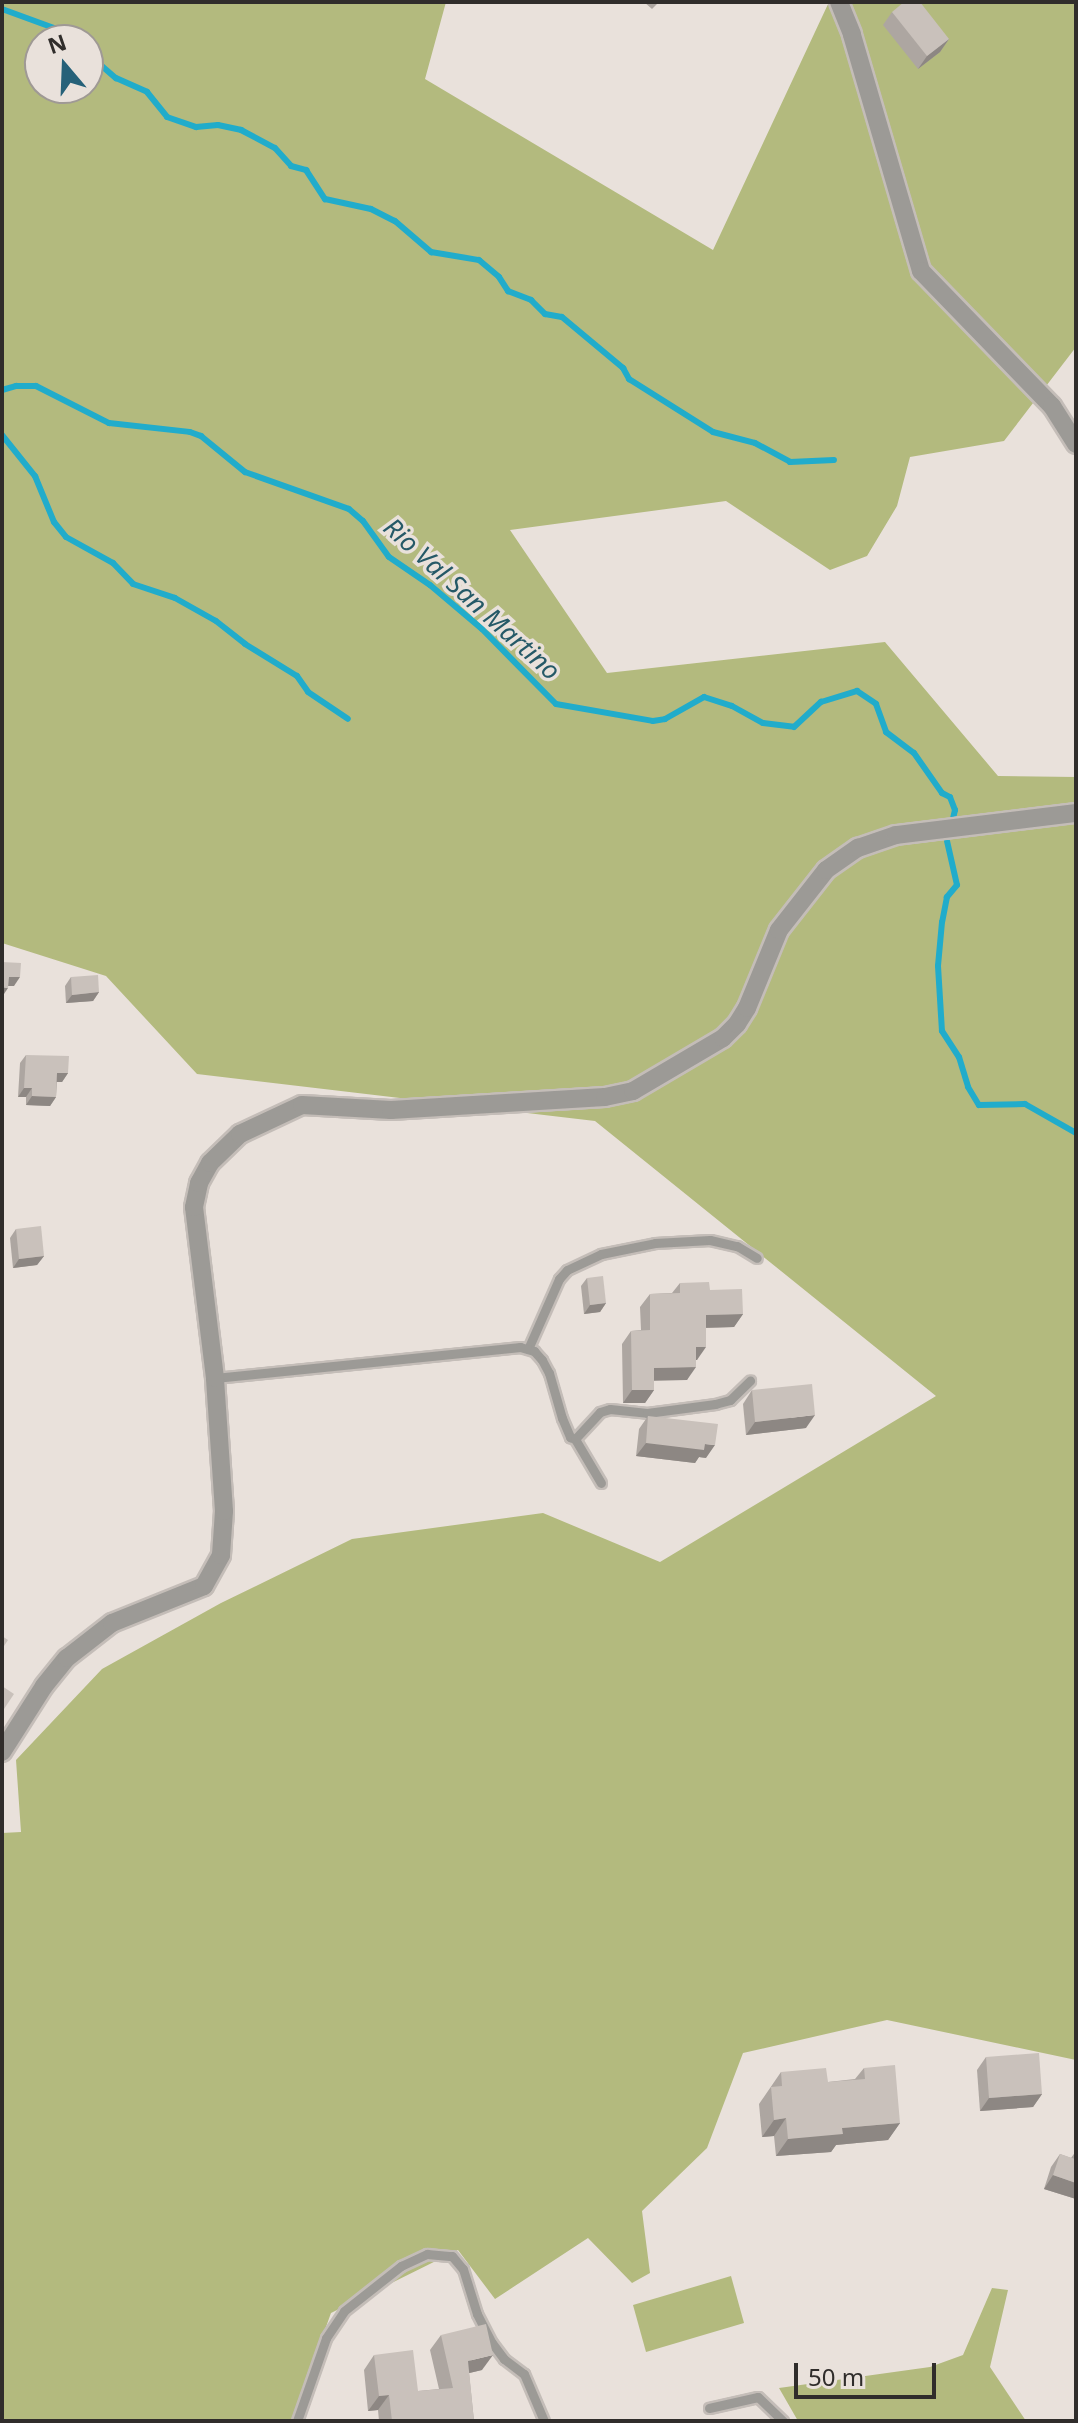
<!DOCTYPE html>
<html>
<head>
<meta charset="utf-8">
<style>
	body { margin:0 }
	#map { position:relative; width:1078px; height:2423px; overflow:hidden; background:#e9e1db; font-family:"Noto Sans",sans-serif }
	div>[style] { position:absolute }
	[style*='--x'] { left:calc(var(--x)*1px); top:calc(var(--y)*1px); width:calc(var(--w)*1px); rotate:calc(var(--a)*1deg) }
	.green>* { inset:0; background:#b3ba7e }
	.stream>* { height:6px; margin:-3px; padding:0 3px; transform-origin:3px; border-radius:3px; background:#21accb }
	.roads { filter:drop-shadow(2px 0 #c4bdb8) drop-shadow(-2px 0 #c4bdb8) drop-shadow(0 2px #c4bdb8) drop-shadow(0 -2px #c4bdb8) }
	.service>* { height:9px; margin:-4.5px; padding:0 4.5px; transform-origin:4.5px; border-radius:4.5px; background:#9c9a96 }
	.minor>* { height:18px; margin:-9px; padding:0 9px; transform-origin:9px; border-radius:9px; background:#9c9a96 }
	.wall>* { inset:0; background:#ada6a1 }
	.shaded-wall>* { inset:0; background:#8d8783 }
	.building>* { inset:0; background:#c9c1bb }
	span { translate:-50% -50%; white-space:nowrap; text-align:center; line-height:1.15; -webkit-text-stroke:7px #e9e1db; paint-order:stroke }
	.water-label { font-size:26px; color:#255967; font-style:italic }
	.frame { position:absolute; inset:0; border:4px solid #302d2b; pointer-events:none }
	.north { position:absolute; left:24px; top:24px; width:80px; height:80px; box-sizing:border-box; background:#e9e1db; border:2px solid #9f9995; border-radius:50%; rotate:341deg; font-size:22px; font-weight:700; line-height:32px; text-align:center; color:#302d2b }
	.north::after { content:''; display:block; margin:auto; width:28px; height:36px; background:#266179; clip-path:polygon(50% 0,100% 100%,50% 72%,0 100%) }
	.scale { position:absolute; left:794px; top:2363px; width:142px; height:36px; box-sizing:border-box; border:4px solid #302d2b; border-top:0; padding-left:10px; font-size:24px; line-height:28px; white-space:nowrap; color:#302d2b; -webkit-text-stroke:6px #e9e1db; paint-order:stroke }
</style>
</head>
<body>
<div id="map">
	<div class="green">
		<i style="clip-path:polygon(evenodd,2px 2px,446px 2px,425px 79px,713px 250px,829px 2px,1076px 2px,1076px 347px,1004px 441px,910px 457px,897px 506px,867px 556px,830px 570px,726px 501px,510px 530px,607px 673px,885px 642px,998px 776px,1076px 777px,1076px 2060px,887px 2020px,743px 2053px,707px 2148px,642px 2211px,650px 2273px,632px 2283px,588px 2238px,495px 2299px,458px 2250px,331px 2313px,292px 2421px,2px 2421px,2px 1833px,21px 1832px,16px 1760px,102px 1669px,221px 1603px,352px 1539px,543px 1513px,660px 1562px,936px 1396px,595px 1121px,197px 1074px,106px 976px,2px 943px,2px 2px,40px 40px,88px 40px,88px 88px,40px 88px,40px 40px)"></i>
		<i style="clip-path:polygon(731px 2276px,744px 2323px,646px 2352px,633px 2305px)"></i>
		<i style="clip-path:polygon(992px 2288px,1008px 2290px,990px 2367px,1026px 2421px,798px 2421px,779px 2388px,930px 2367px,963px 2355px)"></i>
	</div>
	<div class="stream">
		<i style="--x:2;--y:9;--w:67;--a:20.1"></i>
		<i style="--x:65;--y:32;--w:13;--a:39"></i>
		<i style="--x:88;--y:54;--w:37;--a:41"></i>
		<i style="--x:116;--y:78;--w:34;--a:24"></i>
		<i style="--x:147;--y:92;--w:32;--a:51"></i>
		<i style="--x:167;--y:117;--w:31;--a:19"></i>
		<i style="--x:196;--y:127;--w:22;--a:-5"></i>
		<i style="--x:218;--y:125;--w:24;--a:12"></i>
		<i style="--x:241;--y:130;--w:38;--a:28"></i>
		<i style="--x:275;--y:148;--w:24;--a:48"></i>
		<i style="--x:291;--y:166;--w:16;--a:15"></i>
		<i style="--x:306;--y:170;--w:35;--a:57"></i>
		<i style="--x:325;--y:199;--w:47;--a:12.3"></i>
		<i style="--x:371;--y:209;--w:27;--a:27"></i>
		<i style="--x:395;--y:221;--w:48;--a:40.7"></i>
		<i style="--x:431;--y:252;--w:49;--a:9.5"></i>
		<i style="--x:479;--y:260;--w:26;--a:40"></i>
		<i style="--x:499;--y:277;--w:17;--a:57"></i>
		<i style="--x:508;--y:291;--w:25;--a:21"></i>
		<i style="--x:531;--y:300;--w:20;--a:45"></i>
		<i style="--x:545;--y:314;--w:17;--a:10"></i>
		<i style="--x:562;--y:317;--w:80;--a:39.9"></i>
		<i style="--x:623;--y:368;--w:13;--a:61"></i>
		<i style="--x:629;--y:379;--w:99;--a:32.2"></i>
		<i style="--x:713;--y:432;--w:43;--a:14.7"></i>
		<i style="--x:755;--y:443;--w:40;--a:28"></i>
		<i style="--x:790;--y:462;--w:44;--a:-2.6"></i>
		<i style="--x:2;--y:390;--w:15;--a:-16"></i>
		<i style="--x:16;--y:386;--w:20;--a:0"></i>
		<i style="--x:36;--y:386;--w:82;--a:26.9"></i>
		<i style="--x:109;--y:423;--w:81;--a:6.3"></i>
		<i style="--x:190;--y:432;--w:12;--a:20"></i>
		<i style="--x:201;--y:436;--w:57;--a:39.3"></i>
		<i style="--x:245;--y:472;--w:110;--a:19.6"></i>
		<i style="--x:349;--y:509;--w:18;--a:41"></i>
		<i style="--x:363;--y:521;--w:44;--a:54.2"></i>
		<i style="--x:389;--y:557;--w:50;--a:34.3"></i>
		<i style="--x:430;--y:585;--w:68;--a:40.2"></i>
		<i style="--x:482;--y:629;--w:105;--a:45.4"></i>
		<i style="--x:556;--y:704;--w:98;--a:9.9"></i>
		<i style="--x:653;--y:721;--w:12;--a:-9"></i>
		<i style="--x:665;--y:719;--w:45;--a:-29.4"></i>
		<i style="--x:704;--y:697;--w:29;--a:18"></i>
		<i style="--x:732;--y:706;--w:35;--a:29"></i>
		<i style="--x:763;--y:723;--w:31;--a:7"></i>
		<i style="--x:794;--y:727;--w:37;--a:-43"></i>
		<i style="--x:821;--y:702;--w:38;--a:-17"></i>
		<i style="--x:857;--y:691;--w:23;--a:34"></i>
		<i style="--x:876;--y:704;--w:30;--a:70"></i>
		<i style="--x:886;--y:732;--w:35;--a:37"></i>
		<i style="--x:914;--y:753;--w:49;--a:55"></i>
		<i style="--x:942;--y:793;--w:9;--a:27"></i>
		<i style="--x:950;--y:797;--w:14;--a:69"></i>
		<i style="--x:955;--y:810;--w:9;--a:103"></i>
		<i style="--x:2;--y:435;--w:53;--a:51.2"></i>
		<i style="--x:35;--y:476;--w:50;--a:67.6"></i>
		<i style="--x:54;--y:522;--w:19;--a:51"></i>
		<i style="--x:66;--y:537;--w:54;--a:29"></i>
		<i style="--x:113;--y:563;--w:29;--a:46"></i>
		<i style="--x:133;--y:584;--w:44;--a:18.4"></i>
		<i style="--x:175;--y:598;--w:47;--a:29.3"></i>
		<i style="--x:216;--y:621;--w:37;--a:38"></i>
		<i style="--x:245;--y:644;--w:61;--a:31.6"></i>
		<i style="--x:297;--y:676;--w:19;--a:55"></i>
		<i style="--x:308;--y:692;--w:48;--a:34"></i>
		<i style="--x:947;--y:841;--w:45;--a:77.2"></i>
		<i style="--x:957;--y:885;--w:16;--a:130"></i>
		<i style="--x:947;--y:897;--w:25;--a:101"></i>
		<i style="--x:942;--y:922;--w:44;--a:95.2"></i>
		<i style="--x:938;--y:966;--w:65;--a:86.5"></i>
		<i style="--x:942;--y:1031;--w:31;--a:57"></i>
		<i style="--x:959;--y:1057;--w:31;--a:73"></i>
		<i style="--x:968;--y:1087;--w:21;--a:59"></i>
		<i style="--x:979;--y:1105;--w:46;--a:-1.2"></i>
		<i style="--x:1025;--y:1104;--w:59;--a:29.6"></i>
	</div>
	<div class="roads">
		<div class="service">
			<i style="--x:528;--y:1349;--w:77;--a:-66.1"></i>
			<i style="--x:559;--y:1279;--w:12;--a:-48"></i>
			<i style="--x:567;--y:1270;--w:38;--a:-25"></i>
			<i style="--x:601;--y:1254;--w:55;--a:-11.5"></i>
			<i style="--x:655;--y:1243;--w:55;--a:-3.1"></i>
			<i style="--x:710;--y:1240;--w:28;--a:13"></i>
			<i style="--x:737;--y:1246;--w:23;--a:31"></i>
			<i style="--x:215;--y:1378;--w:307;--a:-5.8"></i>
			<i style="--x:520;--y:1347;--w:15;--a:16"></i>
			<i style="--x:534;--y:1351;--w:12;--a:48"></i>
			<i style="--x:542;--y:1360;--w:15;--a:62"></i>
			<i style="--x:549;--y:1373;--w:47;--a:73.9"></i>
			<i style="--x:562;--y:1418;--w:21;--a:67"></i>
			<i style="--x:570;--y:1437;--w:5;--a:22"></i>
			<i style="--x:575;--y:1439;--w:37;--a:-47"></i>
			<i style="--x:600;--y:1412;--w:10;--a:-17"></i>
			<i style="--x:610;--y:1409;--w:37;--a:6"></i>
			<i style="--x:647;--y:1413;--w:69;--a:-7.5"></i>
			<i style="--x:715;--y:1404;--w:16;--a:-15"></i>
			<i style="--x:730;--y:1400;--w:28;--a:-44"></i>
			<i style="--x:575;--y:1439;--w:51;--a:59.4"></i>
			<i style="--x:709;--y:2408;--w:50;--a:-12.7"></i>
			<i style="--x:758;--y:2397;--w:35;--a:44"></i>
			<i style="--x:297;--y:2421;--w:88;--a:-70.7"></i>
			<i style="--x:326;--y:2338;--w:32;--a:-56"></i>
			<i style="--x:344;--y:2311;--w:73;--a:-38.3"></i>
			<i style="--x:401;--y:2266;--w:29;--a:-25"></i>
			<i style="--x:427;--y:2254;--w:25;--a:5"></i>
			<i style="--x:452;--y:2256;--w:17;--a:50"></i>
			<i style="--x:463;--y:2269;--w:47;--a:72.7"></i>
			<i style="--x:477;--y:2314;--w:33;--a:63"></i>
			<i style="--x:492;--y:2343;--w:20;--a:53"></i>
			<i style="--x:504;--y:2359;--w:25;--a:37"></i>
			<i style="--x:524;--y:2374;--w:51;--a:66.9"></i>
		</div>
		<div class="minor">
			<i style="--x:839;--y:2;--w:35;--a:68"></i>
			<i style="--x:852;--y:35;--w:246;--a:73.7"></i>
			<i style="--x:921;--y:271;--w:188;--a:45.9"></i>
			<i style="--x:1052;--y:406;--w:45;--a:57.7"></i>
			<i style="--x:2;--y:1752;--w:78;--a:-57.5"></i>
			<i style="--x:44;--y:1686;--w:36;--a:-51"></i>
			<i style="--x:67;--y:1658;--w:57;--a:-37.9"></i>
			<i style="--x:112;--y:1623;--w:99;--a:-21.9"></i>
			<i style="--x:204;--y:1586;--w:35;--a:-61"></i>
			<i style="--x:221;--y:1555;--w:44;--a:-86.1"></i>
			<i style="--x:224;--y:1511;--w:133;--a:-93.9"></i>
			<i style="--x:215;--y:1378;--w:172;--a:-97"></i>
			<i style="--x:194;--y:1207;--w:25;--a:-78"></i>
			<i style="--x:199;--y:1183;--w:23;--a:-61"></i>
			<i style="--x:210;--y:1163;--w:42;--a:-44"></i>
			<i style="--x:240;--y:1134;--w:68;--a:-25.1"></i>
			<i style="--x:302;--y:1105;--w:89;--a:3.2"></i>
			<i style="--x:391;--y:1110;--w:214;--a:-3.5"></i>
			<i style="--x:605;--y:1097;--w:29;--a:-12"></i>
			<i style="--x:633;--y:1091;--w:104;--a:-30.5"></i>
			<i style="--x:723;--y:1038;--w:20;--a:-45"></i>
			<i style="--x:737;--y:1024;--w:19;--a:-58"></i>
			<i style="--x:747;--y:1008;--w:84;--a:-67.7"></i>
			<i style="--x:779;--y:930;--w:76;--a:-51.9"></i>
			<i style="--x:826;--y:870;--w:39;--a:-35"></i>
			<i style="--x:858;--y:848;--w:40;--a:-18.9"></i>
			<i style="--x:896;--y:835;--w:181;--a:-7"></i>
		</div>
	</div>
	<div class="wall">
		<i style="clip-path:polygon(644px 2px,659px 2px,652px 9px)"></i>
		<i style="clip-path:polygon(892px 12px,949px 39px,940px 52px,918px 69px,883px 25px)"></i>
		<i style="clip-path:polygon(71px 977px,99px 992px,93px 1001px,66px 1003px,65px 986px)"></i>
		<i style="clip-path:polygon(26px 1055px,68px 1073px,62px 1082px,57px 1082px,56px 1097px,50px 1106px,26px 1105px,26px 1097px,18px 1097px,20px 1063px)"></i>
		<i style="clip-path:polygon(16px 1229px,44px 1256px,37px 1265px,13px 1268px,10px 1238px)"></i>
		<i style="clip-path:polygon(587px 1278px,606px 1303px,600px 1312px,584px 1314px,581px 1286px)"></i>
		<i style="clip-path:polygon(680px 1283px,710px 1290px,743px 1314px,734px 1327px,706px 1328px,697px 1360px,696px 1360px,687px 1380px,654px 1380px,654px 1390px,645px 1403px,623px 1403px,622px 1344px,631px 1331px,641px 1330px,640px 1307px,650px 1294px,672px 1293px)"></i>
		<i style="clip-path:polygon(752px 1390px,806px 1428px,746px 1435px,743px 1404px)"></i>
		<i style="clip-path:polygon(648px 1416px,706px 1458px,699px 1457px,695px 1463px,636px 1456px,639px 1429px)"></i>
		<i style="clip-path:polygon(986px 2057px,1042px 2094px,1033px 2107px,980px 2111px,977px 2070px)"></i>
		<i style="clip-path:polygon(864px 2068px,900px 2123px,888px 2140px,836px 2145px,831px 2152px,776px 2156px,774px 2136px,762px 2137px,759px 2104px,781px 2072px,828px 2082px,855px 2079px)"></i>
		<i style="clip-path:polygon(1076px 2151px,1076px 2199px,1044px 2189px,1051px 2167px,1060px 2154px,1071px 2158px)"></i>
		<i style="clip-path:polygon(441px 2335px,482px 2370px,469px 2373px,474px 2421px,379px 2421px,378px 2410px,368px 2411px,364px 2370px,374px 2355px,418px 2391px,439px 2389px,430px 2350px)"></i>
	</div>
	<div class="shaded-wall">
		<i style="clip-path:polygon(949px 39px,940px 52px,918px 69px,927px 56px)"></i>
		<i style="clip-path:polygon(9px 977px,20px 977px,14px 986px,3px 986px)"></i>
		<i style="clip-path:polygon(2px 987px,8px 988px,2px 997px)"></i>
		<i style="clip-path:polygon(99px 992px,93px 1001px,66px 1003px,72px 995px)"></i>
		<i style="clip-path:polygon(57px 1073px,68px 1073px,62px 1082px,51px 1082px)"></i>
		<i style="clip-path:polygon(24px 1088px,32px 1088px,26px 1097px,18px 1097px)"></i>
		<i style="clip-path:polygon(32px 1096px,56px 1097px,50px 1106px,26px 1105px)"></i>
		<i style="clip-path:polygon(44px 1256px,37px 1265px,13px 1268px,19px 1259px)"></i>
		<i style="clip-path:polygon(606px 1303px,600px 1312px,584px 1314px,590px 1305px)"></i>
		<i style="clip-path:polygon(743px 1314px,734px 1327px,697px 1328px,706px 1315px)"></i>
		<i style="clip-path:polygon(696px 1347px,706px 1347px,697px 1360px,687px 1360px)"></i>
		<i style="clip-path:polygon(696px 1367px,687px 1380px,645px 1381px,654px 1368px)"></i>
		<i style="clip-path:polygon(632px 1390px,654px 1390px,645px 1403px,623px 1403px)"></i>
		<i style="clip-path:polygon(815px 1415px,806px 1428px,746px 1435px,755px 1422px)"></i>
		<i style="clip-path:polygon(646px 1443px,705px 1444px,715px 1445px,706px 1458px,699px 1457px,695px 1463px,636px 1456px)"></i>
		<i style="clip-path:polygon(1042px 2094px,1033px 2107px,980px 2111px,989px 2098px)"></i>
		<i style="clip-path:polygon(786px 2118px,774px 2136px,762px 2137px,774px 2120px)"></i>
		<i style="clip-path:polygon(900px 2123px,888px 2140px,836px 2145px,831px 2152px,776px 2156px,788px 2139px,842px 2128px)"></i>
		<i style="clip-path:polygon(1053px 2175px,1076px 2183px,1076px 2199px,1044px 2189px)"></i>
		<i style="clip-path:polygon(493px 2355px,482px 2370px,457px 2376px,468px 2361px)"></i>
		<i style="clip-path:polygon(389px 2395px,378px 2410px,368px 2411px,379px 2396px)"></i>
	</div>
	<div class="building">
		<i style="clip-path:polygon(904px 2px,920px 2px,949px 39px,927px 56px,892px 12px)"></i>
		<i style="clip-path:polygon(2px 962px,21px 963px,20px 977px,9px 977px,8px 988px,2px 987px)"></i>
		<i style="clip-path:polygon(98px 975px,99px 992px,72px 995px,71px 977px)"></i>
		<i style="clip-path:polygon(26px 1055px,69px 1056px,68px 1073px,57px 1073px,56px 1097px,32px 1096px,32px 1088px,24px 1088px)"></i>
		<i style="clip-path:polygon(41px 1226px,44px 1256px,19px 1259px,16px 1229px)"></i>
		<i style="clip-path:polygon(603px 1276px,606px 1303px,590px 1305px,587px 1278px)"></i>
		<i style="clip-path:polygon(709px 1282px,710px 1290px,742px 1289px,743px 1314px,706px 1315px,706px 1347px,696px 1347px,696px 1367px,654px 1368px,654px 1390px,632px 1390px,631px 1331px,650px 1330px,650px 1294px,680px 1293px,680px 1283px)"></i>
		<i style="clip-path:polygon(812px 1384px,815px 1415px,755px 1422px,752px 1390px)"></i>
		<i style="clip-path:polygon(648px 1416px,718px 1424px,715px 1445px,705px 1444px,704px 1450px,646px 1443px)"></i>
		<i style="clip-path:polygon(2px 1636px,8px 1640px,2px 1649px)"></i>
		<i style="clip-path:polygon(2px 1686px,14px 1694px,2px 1712px)"></i>
		<i style="clip-path:polygon(1039px 2053px,1042px 2094px,989px 2098px,986px 2057px)"></i>
		<i style="clip-path:polygon(895px 2065px,900px 2123px,842px 2128px,843px 2134px,788px 2139px,786px 2118px,774px 2120px,771px 2087px,782px 2086px,781px 2072px,826px 2068px,828px 2082px,865px 2079px,864px 2068px)"></i>
		<i style="clip-path:polygon(1060px 2154px,1075px 2159px,1076px 2155px,1076px 2183px,1053px 2175px)"></i>
		<i style="clip-path:polygon(486px 2324px,493px 2355px,468px 2361px,474px 2421px,392px 2421px,389px 2395px,379px 2396px,374px 2355px,413px 2350px,418px 2391px,453px 2388px,441px 2335px)"></i>
	</div>
	<div class="water-label">
		<span style="left:472px;top:599px;rotate:42deg">Rio Val San Martino</span>
	</div>
	<div class="frame"></div>
	<div class="north">N</div>
	<div class="scale">50 m</div>
</div>
</body>
</html>
